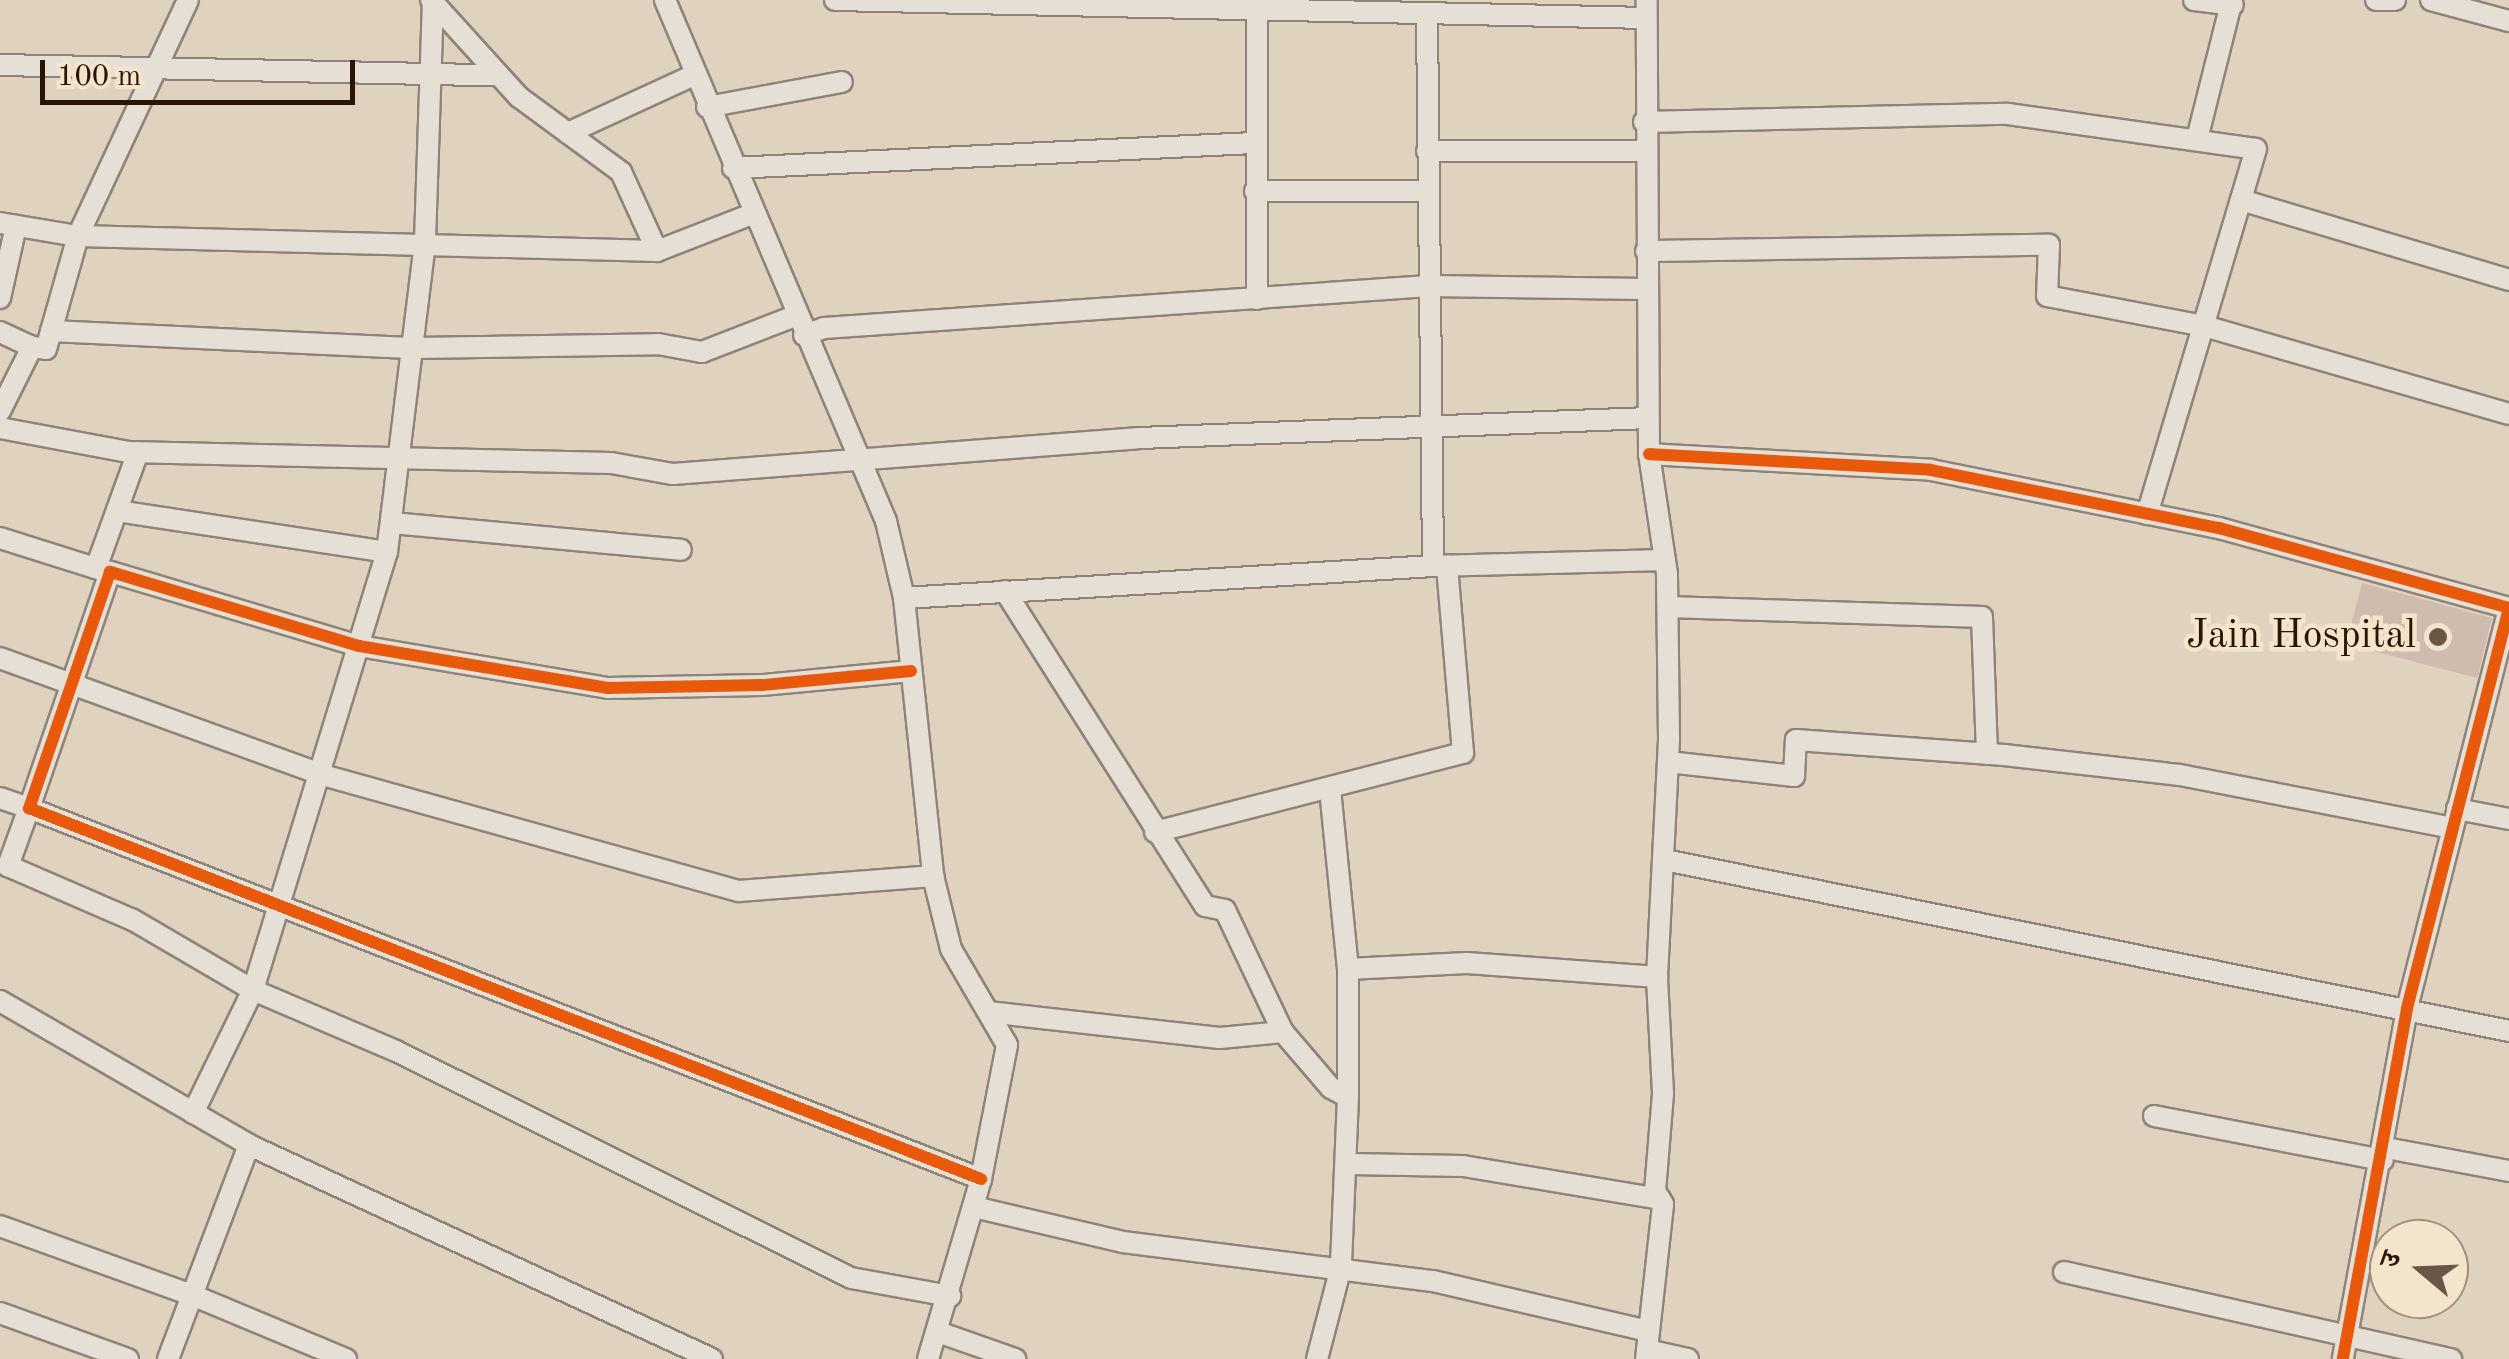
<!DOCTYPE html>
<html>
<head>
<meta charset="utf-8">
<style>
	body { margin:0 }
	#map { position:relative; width:2509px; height:1359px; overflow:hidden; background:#dfd2be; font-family:"Old Standard TT","Noto Serif Devanagari",serif }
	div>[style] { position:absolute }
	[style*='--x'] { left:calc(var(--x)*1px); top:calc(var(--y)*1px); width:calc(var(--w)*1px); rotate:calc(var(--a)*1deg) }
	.building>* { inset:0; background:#cfbcaf }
	.roads { filter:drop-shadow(2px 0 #8e8478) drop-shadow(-2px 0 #8e8478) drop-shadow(0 2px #8e8478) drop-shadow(0 -2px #8e8478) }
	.street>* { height:20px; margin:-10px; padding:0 10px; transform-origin:10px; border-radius:10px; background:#e5dfd5 }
	.cycleway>* { height:12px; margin:-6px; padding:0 6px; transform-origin:6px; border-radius:6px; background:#e8590c }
	.dots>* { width:28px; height:28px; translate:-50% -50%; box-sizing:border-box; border:5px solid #f3e4cc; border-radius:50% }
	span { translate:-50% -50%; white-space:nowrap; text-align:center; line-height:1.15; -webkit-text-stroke:9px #f3e4cc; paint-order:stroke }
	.poi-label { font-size:40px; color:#2a1405 }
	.right { translate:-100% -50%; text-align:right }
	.north { position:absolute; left:2369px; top:1219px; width:100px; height:100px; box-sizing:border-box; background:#f3e4cc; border:2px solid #a3917c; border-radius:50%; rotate:289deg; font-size:28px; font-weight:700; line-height:40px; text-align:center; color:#2a1405 }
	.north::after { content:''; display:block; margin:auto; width:35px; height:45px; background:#695646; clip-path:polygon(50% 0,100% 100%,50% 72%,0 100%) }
	.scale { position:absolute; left:40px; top:60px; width:315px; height:45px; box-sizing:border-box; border:5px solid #2a1405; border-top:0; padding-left:12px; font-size:30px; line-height:35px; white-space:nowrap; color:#2a1405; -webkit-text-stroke:8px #f3e4cc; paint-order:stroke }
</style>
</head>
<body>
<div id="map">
	<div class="building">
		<i style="clip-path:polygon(2362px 583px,2492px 618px,2477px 678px,2346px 644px)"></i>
	</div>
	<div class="roads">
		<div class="street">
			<i style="--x:431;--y:0;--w:131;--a:47.8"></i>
			<i style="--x:519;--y:97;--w:127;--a:36.3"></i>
			<i style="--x:621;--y:172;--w:87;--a:65.5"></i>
			<i style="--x:665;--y:0;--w:566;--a:67.01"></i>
			<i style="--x:886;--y:521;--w:79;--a:76.8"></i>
			<i style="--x:904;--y:598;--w:280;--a:84"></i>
			<i style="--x:933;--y:876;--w:75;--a:76.1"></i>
			<i style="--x:951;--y:949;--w:111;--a:59.7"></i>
			<i style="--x:1007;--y:1045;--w:136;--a:101"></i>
			<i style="--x:981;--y:1179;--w:188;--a:106.4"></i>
			<i style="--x:835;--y:0;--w:811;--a:1.27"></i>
			<i style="--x:2194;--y:0;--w:39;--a:7"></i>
			<i style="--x:2376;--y:0;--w:19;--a:0"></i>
			<i style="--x:2431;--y:0;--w:81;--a:15.1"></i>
			<i style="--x:1257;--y:9;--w:290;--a:90"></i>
			<i style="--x:1427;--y:17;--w:549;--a:89.37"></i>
			<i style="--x:0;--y:65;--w:498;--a:1.2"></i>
			<i style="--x:707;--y:107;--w:137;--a:-10.5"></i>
			<i style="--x:1644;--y:122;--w:364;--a:-1.3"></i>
			<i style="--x:2008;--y:114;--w:250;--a:8"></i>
			<i style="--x:2256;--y:149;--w:381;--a:106.6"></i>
			<i style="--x:568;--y:133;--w:139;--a:-24.7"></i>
			<i style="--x:2197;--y:139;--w:143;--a:-75.9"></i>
			<i style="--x:1427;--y:151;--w:218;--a:0"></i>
			<i style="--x:733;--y:168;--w:522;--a:-2.75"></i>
			<i style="--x:1255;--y:191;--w:173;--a:0"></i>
			<i style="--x:2241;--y:200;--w:280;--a:16.6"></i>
			<i style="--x:0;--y:223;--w:79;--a:9.5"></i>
			<i style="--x:78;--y:236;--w:579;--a:1.48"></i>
			<i style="--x:657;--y:251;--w:102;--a:-21.3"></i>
			<i style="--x:1646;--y:251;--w:403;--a:-0.9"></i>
			<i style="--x:2049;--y:245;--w:51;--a:92.2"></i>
			<i style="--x:2047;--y:296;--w:160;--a:10.8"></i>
			<i style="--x:2204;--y:326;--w:317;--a:16.1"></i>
			<i style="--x:0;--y:298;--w:74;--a:-77.5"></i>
			<i style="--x:51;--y:331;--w:364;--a:2.7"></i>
			<i style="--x:415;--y:348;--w:243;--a:-0.9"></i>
			<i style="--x:658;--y:344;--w:45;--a:10.3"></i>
			<i style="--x:702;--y:352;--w:100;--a:-21.2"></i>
			<i style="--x:0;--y:332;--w:35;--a:25"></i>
			<i style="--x:804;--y:335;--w:21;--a:-19"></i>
			<i style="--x:824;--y:328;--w:606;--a:-3.97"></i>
			<i style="--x:1429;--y:286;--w:217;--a:0.8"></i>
			<i style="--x:0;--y:411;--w:72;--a:-63.4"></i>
			<i style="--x:32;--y:347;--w:14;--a:8"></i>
			<i style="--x:46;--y:349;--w:117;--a:-74.2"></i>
			<i style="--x:78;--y:236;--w:260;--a:-65"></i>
			<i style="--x:0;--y:428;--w:130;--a:10.6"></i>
			<i style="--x:128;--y:452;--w:483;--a:1.3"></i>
			<i style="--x:611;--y:463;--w:63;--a:10.1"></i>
			<i style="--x:673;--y:474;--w:468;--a:-4.4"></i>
			<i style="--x:1140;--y:438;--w:508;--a:-2.25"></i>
			<i style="--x:1649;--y:454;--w:282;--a:3.2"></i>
			<i style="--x:1931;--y:470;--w:294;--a:11.4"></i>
			<i style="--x:2219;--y:528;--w:301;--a:15.4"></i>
			<i style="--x:2509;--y:608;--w:414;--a:104.3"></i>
			<i style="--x:2407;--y:1009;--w:356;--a:100.4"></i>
			<i style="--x:117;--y:511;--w:273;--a:8.6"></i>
			<i style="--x:392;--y:523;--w:290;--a:5.3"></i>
			<i style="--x:0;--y:538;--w:113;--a:17.5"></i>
			<i style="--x:96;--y:568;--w:123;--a:-70.1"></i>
			<i style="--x:1005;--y:591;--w:373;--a:57.6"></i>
			<i style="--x:1205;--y:906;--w:20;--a:11"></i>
			<i style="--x:1225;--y:910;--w:135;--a:64.6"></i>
			<i style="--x:1283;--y:1032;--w:74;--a:49.4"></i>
			<i style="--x:1331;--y:1088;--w:19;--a:28"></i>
			<i style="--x:1348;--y:1097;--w:170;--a:92.4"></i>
			<i style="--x:1341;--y:1267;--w:95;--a:104.6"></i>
			<i style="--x:904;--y:598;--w:530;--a:-3.46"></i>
			<i style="--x:1433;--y:566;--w:232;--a:-1.5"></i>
			<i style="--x:1669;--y:607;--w:313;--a:1.8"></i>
			<i style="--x:1982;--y:617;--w:137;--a:87.9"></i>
			<i style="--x:0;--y:658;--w:344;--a:19.9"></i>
			<i style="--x:323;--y:775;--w:432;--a:15.6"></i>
			<i style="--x:739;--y:891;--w:195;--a:-4.4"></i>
			<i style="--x:911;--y:671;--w:150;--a:174.6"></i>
			<i style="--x:762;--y:685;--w:154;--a:178.9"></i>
			<i style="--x:608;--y:688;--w:253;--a:-170.4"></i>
			<i style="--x:359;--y:646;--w:260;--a:-163.4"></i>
			<i style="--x:110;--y:572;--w:250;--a:108.9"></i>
			<i style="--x:29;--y:808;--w:1022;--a:21.29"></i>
			<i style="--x:1668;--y:762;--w:127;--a:6.3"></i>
			<i style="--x:1794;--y:776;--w:36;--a:-87"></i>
			<i style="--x:1796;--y:740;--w:209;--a:4.1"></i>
			<i style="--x:2004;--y:755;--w:177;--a:6.5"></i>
			<i style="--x:2180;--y:775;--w:277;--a:11"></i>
			<i style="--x:1330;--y:789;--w:181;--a:84.3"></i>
			<i style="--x:1348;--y:969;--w:128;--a:90"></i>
			<i style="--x:0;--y:798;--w:31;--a:19"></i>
			<i style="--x:29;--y:808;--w:62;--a:109.9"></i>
			<i style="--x:8;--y:866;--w:136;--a:23.4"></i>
			<i style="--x:133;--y:920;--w:139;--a:30.3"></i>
			<i style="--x:253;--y:990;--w:155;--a:23.1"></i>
			<i style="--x:396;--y:1051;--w:508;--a:26.51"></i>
			<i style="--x:851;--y:1278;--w:101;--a:10.3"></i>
			<i style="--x:2457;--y:809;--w:53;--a:10.9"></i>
			<i style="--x:1155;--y:832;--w:318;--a:-14.4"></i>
			<i style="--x:1463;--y:753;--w:188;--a:-94.9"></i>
			<i style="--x:1665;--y:860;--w:861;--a:11.45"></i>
			<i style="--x:1348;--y:969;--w:119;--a:-2.9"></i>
			<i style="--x:1467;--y:963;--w:191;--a:4.2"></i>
			<i style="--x:0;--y:1001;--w:288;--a:30"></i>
			<i style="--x:249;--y:1145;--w:510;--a:24.81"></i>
			<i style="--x:988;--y:1012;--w:233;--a:6.4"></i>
			<i style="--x:1220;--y:1038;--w:63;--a:-5.4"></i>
			<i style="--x:193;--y:1113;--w:137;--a:-64"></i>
			<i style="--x:253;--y:990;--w:458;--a:-73"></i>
			<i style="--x:387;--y:552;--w:313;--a:-83"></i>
			<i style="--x:425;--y:241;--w:239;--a:-88.1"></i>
			<i style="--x:2154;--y:1116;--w:233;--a:10.9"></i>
			<i style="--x:2386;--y:1148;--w:125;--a:10.6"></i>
			<i style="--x:1349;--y:1164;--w:114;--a:1"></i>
			<i style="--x:1463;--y:1166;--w:200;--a:9.5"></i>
			<i style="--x:974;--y:1207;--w:153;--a:13.2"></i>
			<i style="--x:1123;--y:1242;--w:312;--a:7.2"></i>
			<i style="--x:1433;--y:1281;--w:221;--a:13.1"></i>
			<i style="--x:0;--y:1226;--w:204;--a:19.8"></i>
			<i style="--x:192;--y:1295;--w:167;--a:22.6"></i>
			<i style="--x:2064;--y:1272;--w:397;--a:12.7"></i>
			<i style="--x:0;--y:1313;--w:136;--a:19.8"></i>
			<i style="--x:938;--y:1332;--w:82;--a:19.3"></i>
			<i style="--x:1647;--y:1350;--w:42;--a:12.4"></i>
			<i style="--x:168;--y:1359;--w:229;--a:-69.3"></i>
			<i style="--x:1646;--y:1359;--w:156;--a:-83.7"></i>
			<i style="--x:1663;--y:1204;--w:15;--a:-122"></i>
			<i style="--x:1655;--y:1191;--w:98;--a:-85.3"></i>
			<i style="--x:1663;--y:1093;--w:116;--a:-93"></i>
			<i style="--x:1657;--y:977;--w:238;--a:-87.1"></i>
			<i style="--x:1669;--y:739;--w:165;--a:-90.7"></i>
			<i style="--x:1667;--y:574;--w:121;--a:-98.5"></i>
			<i style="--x:1649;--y:454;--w:454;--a:-90.3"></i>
		</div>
	</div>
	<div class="cycleway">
		<i style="--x:1649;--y:454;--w:282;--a:3.2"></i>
		<i style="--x:1931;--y:470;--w:294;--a:11.4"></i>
		<i style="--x:2219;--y:528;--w:301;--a:15.4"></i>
		<i style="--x:2509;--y:608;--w:414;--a:104.3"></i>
		<i style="--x:2407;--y:1009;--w:356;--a:100.4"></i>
		<i style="--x:911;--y:671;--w:150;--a:174.6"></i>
		<i style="--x:762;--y:685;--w:154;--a:178.9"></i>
		<i style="--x:608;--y:688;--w:253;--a:-170.4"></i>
		<i style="--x:359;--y:646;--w:260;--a:-163.4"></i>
		<i style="--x:110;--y:572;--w:250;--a:108.9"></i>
		<i style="--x:29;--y:808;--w:1022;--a:21.29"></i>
	</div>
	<div class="dots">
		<i style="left:2438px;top:637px;background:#695646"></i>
	</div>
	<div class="poi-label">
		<span class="right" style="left:2416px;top:637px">Jain Hospital</span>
	</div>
	<div class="north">उ</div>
	<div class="scale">100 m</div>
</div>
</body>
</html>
